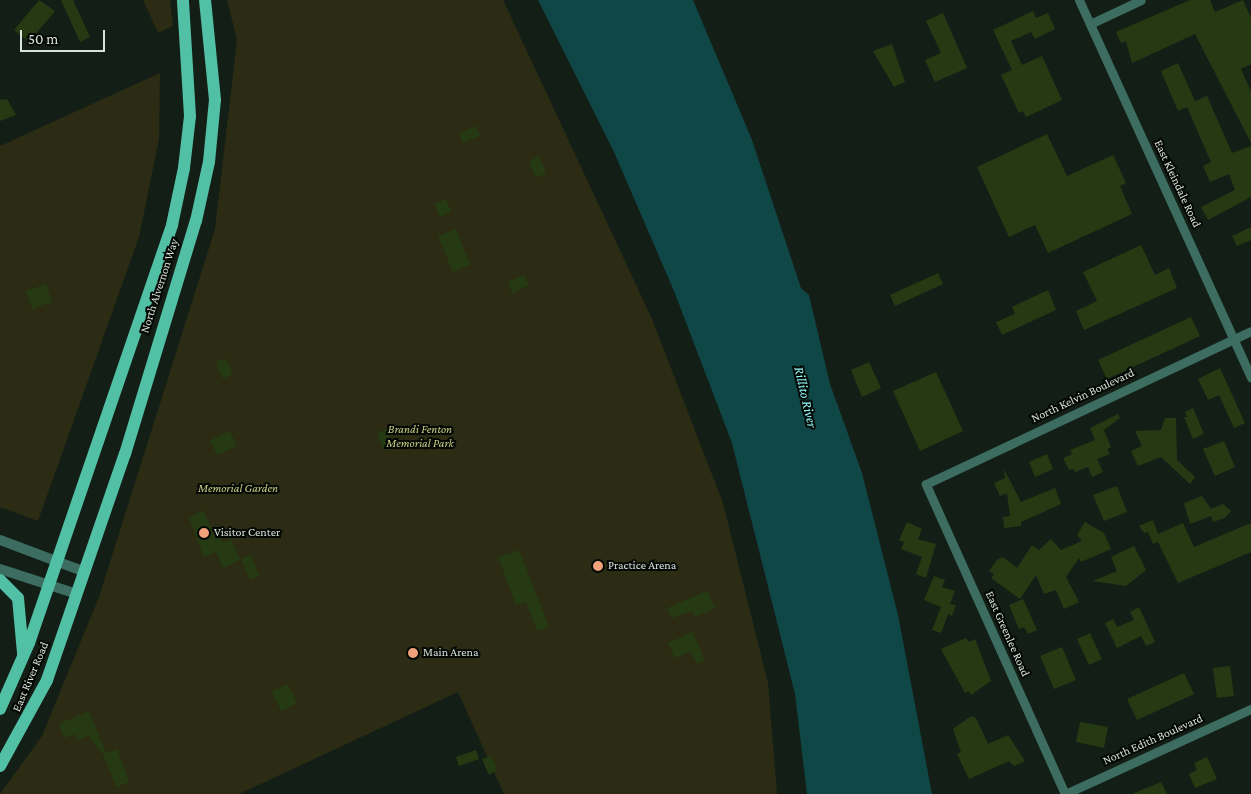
<!DOCTYPE html>
<html>
<head>
<meta charset="utf-8">
<style>
	body { margin:0 }
	#map { position:relative; width:1251px; height:794px; overflow:hidden; background:#131f16; font-family:"Crimson Pro",serif }
	div>[style] { position:absolute }
	[style*='--x'] { left:calc(var(--x)*1px); top:calc(var(--y)*1px); width:calc(var(--w)*1px); rotate:calc(var(--a)*1deg) }
	.green>* { inset:0; background:#2b2c13 }
	.water>* { inset:0; background:#0f4646 }
	.building>* { inset:0; background:#253a12 }
	.minor>* { height:9px; margin:-4.5px; padding:0 4.5px; transform-origin:4.5px; border-radius:4.5px; background:#3c6d60 }
	.tertiary>* { height:10px; margin:-5px; padding:0 5px; transform-origin:5px; border-radius:5px; background:#3c6d60 }
	.primary>* { height:12px; margin:-6px; padding:0 6px; transform-origin:6px; border-radius:6px; background:#52c0a5 }
	.dots>* { width:14px; height:14px; translate:-50% -50%; box-sizing:border-box; border:2px solid #040805; border-radius:50% }
	span { translate:-50% -50%; white-space:nowrap; text-align:center; line-height:1.15; -webkit-text-stroke:4px #040805; paint-order:stroke }
	.street-label { font-size:12px; color:#dae2dc }
	.park-label { font-size:12px; color:#cccf83; font-style:italic }
	.poi-label { font-size:12px; color:#dae2dc }
	.left { translate:0 -50%; text-align:left }
	.water-label { font-size:14px; color:#8ef7f7; font-style:italic }
	.scale { position:absolute; left:20px; top:30px; width:85px; height:22px; box-sizing:border-box; border:2px solid #dae2dc; border-top:0; padding-left:6px; font-size:15px; line-height:18px; white-space:nowrap; color:#dae2dc; -webkit-text-stroke:4px #040805; paint-order:stroke }
</style>
</head>
<body>
<div id="map">
	<div class="green">
		<i style="clip-path:polygon(143px 0,170px 0,173px 26px,158px 33px)"></i>
		<i style="clip-path:polygon(227px 0,503px 0,652px 319px,723px 503px,768px 683px,777px 794px,504px 794px,458px 692px,239px 794px,0 794px,42px 736px,99px 597px,215px 229px,237px 40px)"></i>
		<i style="clip-path:polygon(160px 73px,159px 139px,139px 237px,38px 521px,0 507px,0 146px)"></i>
	</div>
	<div class="water">
		<i style="clip-path:polygon(538px 0,693px 0,752px 140px,801px 288px,809px 295px,830px 384px,862px 473px,898px 615px,932px 794px,807px 794px,795px 694px,732px 443px,674px 291px,614px 152px)"></i>
	</div>
	<div class="building">
		<i style="clip-path:polygon(39px 0,55px 11px,29px 42px,14px 30px)"></i>
		<i style="clip-path:polygon(61px 0,73px 0,90px 37px,80px 42px)"></i>
		<i style="clip-path:polygon(1190px 0,1210px 0,1215px 12px,1243px 0,1251px 18px,1251px 64px,1241px 69px,1251px 91px,1251px 143px,1195px 34px,1132px 63px,1126px 41px,1121px 43px,1116px 32px)"></i>
		<i style="clip-path:polygon(1033px 11px,1036px 18px,1048px 13px,1055px 29px,1035px 39px,1031px 32px,1011px 41px,1022px 65px,1042px 56px,1062px 100px,1026px 117px,1023px 111px,1019px 113px,1001px 75px,1012px 70px,993px 30px)"></i>
		<i style="clip-path:polygon(943px 13px,967px 68px,935px 82px,925px 60px,941px 53px,926px 21px)"></i>
		<i style="clip-path:polygon(892px 44px,905px 82px,894px 87px,873px 51px)"></i>
		<i style="clip-path:polygon(1178px 63px,1195px 101px,1207px 96px,1232px 153px,1251px 146px,1251px 197px,1208px 220px,1201px 207px,1235px 190px,1229px 174px,1210px 182px,1203px 166px,1211px 162px,1187px 107px,1178px 111px,1161px 71px)"></i>
		<i style="clip-path:polygon(7px 99px,16px 115px,0 121px,0 100px)"></i>
		<i style="clip-path:polygon(476px 126px,480px 136px,463px 143px,459px 133px)"></i>
		<i style="clip-path:polygon(1047px 134px,1067px 176px,1113px 155px,1126px 183px,1120px 186px,1132px 214px,1048px 253px,1035px 225px,1009px 237px,977px 167px)"></i>
		<i style="clip-path:polygon(539px 156px,546px 173px,536px 178px,529px 161px)"></i>
		<i style="clip-path:polygon(446px 199px,451px 212px,440px 217px,434px 204px)"></i>
		<i style="clip-path:polygon(1251px 227px,1251px 240px,1237px 246px,1232px 236px)"></i>
		<i style="clip-path:polygon(456px 229px,470px 265px,453px 272px,438px 236px)"></i>
		<i style="clip-path:polygon(1141px 245px,1155px 275px,1169px 268px,1177px 288px,1084px 330px,1076px 311px,1097px 301px,1083px 272px)"></i>
		<i style="clip-path:polygon(938px 273px,943px 284px,895px 306px,890px 295px)"></i>
		<i style="clip-path:polygon(524px 275px,529px 285px,512px 293px,508px 282px)"></i>
		<i style="clip-path:polygon(46px 284px,52px 302px,32px 309px,26px 291px)"></i>
		<i style="clip-path:polygon(1048px 290px,1056px 310px,1002px 335px,996px 322px,1015px 314px,1012px 307px)"></i>
		<i style="clip-path:polygon(1191px 317px,1200px 336px,1107px 379px,1098px 360px)"></i>
		<i style="clip-path:polygon(226px 358px,233px 374px,223px 379px,216px 362px)"></i>
		<i style="clip-path:polygon(869px 362px,881px 388px,862px 397px,851px 370px)"></i>
		<i style="clip-path:polygon(1220px 368px,1245px 423px,1234px 428px,1219px 395px,1208px 400px,1198px 379px)"></i>
		<i style="clip-path:polygon(936px 372px,963px 431px,920px 451px,893px 391px)"></i>
		<i style="clip-path:polygon(1193px 408px,1204px 434px,1193px 439px,1184px 417px,1187px 417px,1185px 412px)"></i>
		<i style="clip-path:polygon(1118px 414px,1120px 418px,1104px 430px,1111px 447px,1107px 449px,1110px 454px,1097px 459px,1103px 472px,1092px 477px,1088px 467px,1075px 472px,1073px 469px,1069px 470px,1063px 458px,1072px 454px,1070px 450px,1095px 440px,1090px 428px)"></i>
		<i style="clip-path:polygon(1165px 418px,1176px 418px,1177px 460px,1195px 477px,1190px 484px,1161px 457px,1138px 466px,1131px 451px,1142px 446px,1135px 431px,1161px 430px)"></i>
		<i style="clip-path:polygon(386px 429px,394px 446px,384px 451px,377px 433px)"></i>
		<i style="clip-path:polygon(230px 431px,237px 446px,217px 455px,210px 440px)"></i>
		<i style="clip-path:polygon(1224px 441px,1235px 467px,1215px 476px,1203px 449px)"></i>
		<i style="clip-path:polygon(1047px 454px,1053px 469px,1035px 477px,1029px 462px)"></i>
		<i style="clip-path:polygon(1004px 469px,1021px 502px,1055px 488px,1061px 504px,1021px 522px,1021px 526px,1004px 528px,1003px 517px,1010px 516px,1007px 493px,1000px 496px,994px 483px,1005px 478px)"></i>
		<i style="clip-path:polygon(1117px 486px,1127px 512px,1104px 521px,1093px 495px)"></i>
		<i style="clip-path:polygon(1202px 496px,1211px 509px,1223px 504px,1231px 511px,1225px 518px,1213px 522px,1211px 516px,1190px 524px,1184px 503px)"></i>
		<i style="clip-path:polygon(203px 510px,216px 539px,220px 537px,223px 543px,231px 539px,240px 560px,223px 568px,216px 552px,204px 557px,189px 518px)"></i>
		<i style="clip-path:polygon(1153px 520px,1158px 534px,1183px 523px,1194px 547px,1251px 523px,1251px 552px,1178px 583px,1158px 542px,1153px 544px,1148px 532px,1144px 533px,1139px 526px)"></i>
		<i style="clip-path:polygon(907px 522px,922px 529px,918px 539px,936px 544px,926px 578px,916px 574px,922px 557px,901px 549px,904px 542px,899px 540px)"></i>
		<i style="clip-path:polygon(1085px 522px,1104px 533px,1111px 549px,1081px 562px,1079px 558px,1066px 577px,1079px 602px,1064px 609px,1056px 590px,1044px 594px,1036px 575px,1020px 599px,991px 578px,994px 574px,989px 571px,997px 560px,1003px 557px,1017px 568px,1032px 545px,1039px 550px,1051px 539px,1061px 550px,1082px 541px,1077px 535px)"></i>
		<i style="clip-path:polygon(1134px 546px,1146px 570px,1126px 586px,1093px 581px,1117px 571px,1111px 557px)"></i>
		<i style="clip-path:polygon(519px 550px,549px 627px,537px 631px,526px 602px,516px 605px,498px 557px)"></i>
		<i style="clip-path:polygon(251px 554px,259px 576px,250px 580px,241px 559px)"></i>
		<i style="clip-path:polygon(934px 576px,945px 580px,942px 587px,955px 591px,950px 604px,956px 605px,952px 616px,948px 614px,941px 633px,932px 630px,941px 607px,924px 600px)"></i>
		<i style="clip-path:polygon(707px 591px,715px 608px,695px 617px,692px 611px,672px 618px,667px 608px)"></i>
		<i style="clip-path:polygon(1023px 599px,1037px 630px,1028px 634px,1024px 627px,1019px 629px,1009px 605px)"></i>
		<i style="clip-path:polygon(1139px 607px,1155px 642px,1146px 646px,1141px 636px,1117px 648px,1105px 623px,1113px 619px,1117px 627px,1134px 620px,1130px 612px)"></i>
		<i style="clip-path:polygon(693px 632px,705px 661px,697px 664px,691px 651px,675px 658px,668px 643px)"></i>
		<i style="clip-path:polygon(1090px 633px,1102px 659px,1089px 665px,1077px 639px)"></i>
		<i style="clip-path:polygon(966px 638px,969px 642px,975px 639px,991px 681px,971px 695px,969px 691px,965px 693px,941px 649px)"></i>
		<i style="clip-path:polygon(1062px 647px,1076px 680px,1054px 689px,1040px 656px)"></i>
		<i style="clip-path:polygon(1230px 666px,1234px 696px,1217px 698px,1213px 668px)"></i>
		<i style="clip-path:polygon(1184px 673px,1194px 694px,1137px 720px,1127px 699px)"></i>
		<i style="clip-path:polygon(288px 684px,297px 703px,281px 711px,272px 691px)"></i>
		<i style="clip-path:polygon(89px 711px,106px 753px,117px 749px,129px 782px,116px 787px,103px 754px,88px 736px,77px 740px,75px 734px,64px 738px,59px 724px)"></i>
		<i style="clip-path:polygon(971px 716px,976px 718px,988px 744px,1008px 735px,1025px 761px,1014px 766px,1009px 761px,969px 779px,957px 754px,961px 752px,953px 729px)"></i>
		<i style="clip-path:polygon(1080px 722px,1108px 727px,1104px 748px,1076px 742px)"></i>
		<i style="clip-path:polygon(476px 750px,479px 759px,459px 766px,456px 757px)"></i>
		<i style="clip-path:polygon(492px 756px,497px 770px,489px 775px,482px 759px)"></i>
		<i style="clip-path:polygon(1207px 757px,1217px 779px,1195px 788px,1189px 774px,1197px 770px,1194px 763px)"></i>
		<i style="clip-path:polygon(1161px 782px,1167px 794px,1132px 794px)"></i>
	</div>
	<div class="minor">
		<i style="--x:1079;--y:0;--w:415;--a:65.5"></i>
		<i style="--x:1090;--y:24;--w:56;--a:-25.2"></i>
		<i style="--x:1065;--y:794;--w:340;--a:-114.2"></i>
		<i style="--x:926;--y:484;--w:359;--a:-25.2"></i>
		<i style="--x:1065;--y:794;--w:205;--a:-24.6"></i>
	</div>
	<div class="tertiary">
		<i style="--x:0;--y:540;--w:91;--a:20.6"></i>
		<i style="--x:0;--y:569;--w:81;--a:18"></i>
	</div>
	<div class="primary">
		<i style="--x:0;--y:580;--w:25;--a:45"></i>
		<i style="--x:18;--y:598;--w:55;--a:84.8"></i>
		<i style="--x:0;--y:709;--w:72;--a:-66.3"></i>
		<i style="--x:29;--y:643;--w:442;--a:-71.1"></i>
		<i style="--x:172;--y:225;--w:58;--a:-78.1"></i>
		<i style="--x:184;--y:168;--w:52;--a:-83.4"></i>
		<i style="--x:190;--y:116;--w:116;--a:-93.5"></i>
		<i style="--x:0;--y:766;--w:98;--a:-61.3"></i>
		<i style="--x:47;--y:680;--w:239;--a:-71"></i>
		<i style="--x:125;--y:454;--w:244;--a:-73.1"></i>
		<i style="--x:196;--y:221;--w:60;--a:-77.6"></i>
		<i style="--x:209;--y:162;--w:62;--a:-84.5"></i>
		<i style="--x:215;--y:100;--w:100;--a:-95.7"></i>
	</div>
	<div class="dots">
		<i style="left:204px;top:533px;background:#f1a27b"></i>
		<i style="left:598px;top:566px;background:#f1a27b"></i>
		<i style="left:413px;top:653px;background:#f1a27b"></i>
	</div>
	<div class="street-label">
		<span style="left:1177px;top:184px;rotate:65deg">East Kleindale Road</span>
		<span style="left:160px;top:286px;rotate:-72deg">North Alvernon Way</span>
		<span style="left:1083px;top:396px;rotate:-25deg">North Kelvin Boulevard</span>
		<span style="left:1007px;top:634px;rotate:66deg">East Greenlee Road</span>
		<span style="left:31px;top:677px;rotate:-67deg">East River Road</span>
		<span style="left:1153px;top:740px;rotate:-24deg">North Edith Boulevard</span>
	</div>
	<div class="park-label">
		<span style="left:420px;top:437px">Brandi Fenton<br>Memorial Park</span>
		<span style="left:238px;top:489px">Memorial Garden</span>
	</div>
	<div class="poi-label">
		<span class="left" style="left:214px;top:533px">Visitor Center</span>
		<span class="left" style="left:608px;top:566px">Practice Arena</span>
		<span class="left" style="left:423px;top:653px">Main Arena</span>
	</div>
	<div class="water-label">
		<span style="left:806px;top:397px;rotate:77deg">Rillito River</span>
	</div>
	<div class="scale">50 m</div>
</div>
</body>
</html>
